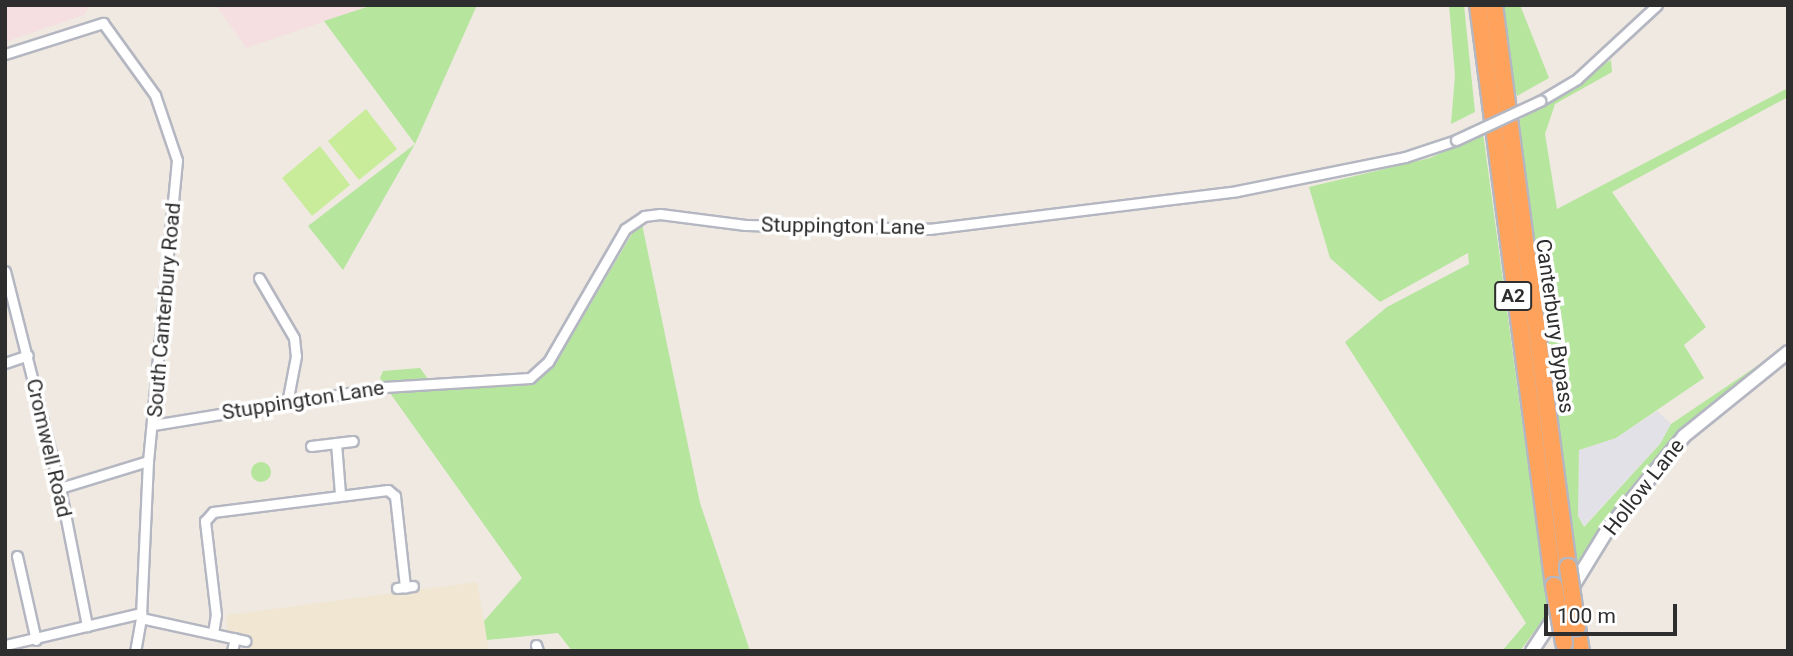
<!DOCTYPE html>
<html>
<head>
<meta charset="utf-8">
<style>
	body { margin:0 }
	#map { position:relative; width:1793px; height:656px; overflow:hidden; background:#efe9e1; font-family:Roboto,sans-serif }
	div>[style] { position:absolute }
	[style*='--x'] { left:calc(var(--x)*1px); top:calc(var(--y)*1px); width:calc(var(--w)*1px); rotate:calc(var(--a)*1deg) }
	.industrial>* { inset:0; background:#e3e1e8 }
	.education>* { inset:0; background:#f0e6d1 }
	.medical>* { inset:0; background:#f5dfe0 }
	.green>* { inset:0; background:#b6e59e }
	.round { border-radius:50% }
	.pitch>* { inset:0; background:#c9ec9a }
	.roads { filter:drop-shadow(2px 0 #b4b7c1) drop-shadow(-2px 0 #b4b7c1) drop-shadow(0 2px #b4b7c1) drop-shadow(0 -2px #b4b7c1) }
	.street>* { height:9px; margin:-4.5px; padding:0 4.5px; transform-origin:4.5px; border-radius:4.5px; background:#fff }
	.secondary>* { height:12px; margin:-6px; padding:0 6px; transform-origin:6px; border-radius:6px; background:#fff }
	.highway>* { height:16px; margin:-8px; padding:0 8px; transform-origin:8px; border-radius:8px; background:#ffa35c }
	.bridges { filter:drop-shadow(2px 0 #b4b7c1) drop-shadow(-2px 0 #b4b7c1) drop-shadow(0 2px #b4b7c1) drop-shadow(0 -2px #b4b7c1) }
	.street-bridge>* { height:9px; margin:-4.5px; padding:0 4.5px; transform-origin:4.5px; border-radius:4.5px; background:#fff }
	.highway-bridge>* { height:16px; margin:-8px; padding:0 8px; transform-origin:8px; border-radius:8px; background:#ffa35c }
	span { translate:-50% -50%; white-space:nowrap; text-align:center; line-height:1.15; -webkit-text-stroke:7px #fff; paint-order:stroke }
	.shield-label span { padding:2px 5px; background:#fff; border:2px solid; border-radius:5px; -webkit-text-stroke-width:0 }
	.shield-label { font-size:19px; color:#2e2e2e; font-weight:700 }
	.street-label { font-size:21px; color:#2e2e2e }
	.frame { position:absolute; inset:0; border:7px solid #2e2e2e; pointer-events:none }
	.scale { position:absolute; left:1544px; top:604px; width:133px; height:32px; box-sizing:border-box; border:4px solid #2e2e2e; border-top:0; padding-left:9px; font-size:21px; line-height:24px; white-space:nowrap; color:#2e2e2e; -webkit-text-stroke:5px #fff; paint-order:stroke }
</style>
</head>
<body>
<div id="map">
	<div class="industrial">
		<i style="clip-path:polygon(1657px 411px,1671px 424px,1660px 444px,1584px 526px,1578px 516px,1579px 450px,1616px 438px)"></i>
	</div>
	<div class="education">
		<i style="clip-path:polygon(477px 582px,489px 651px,245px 651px,247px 637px,227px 632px,227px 615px)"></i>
	</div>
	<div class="medical">
		<i style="clip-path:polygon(5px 5px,97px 5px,89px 7px,84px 15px,5px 42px)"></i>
		<i style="clip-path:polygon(216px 5px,373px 5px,246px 48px)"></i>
	</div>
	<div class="green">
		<i style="clip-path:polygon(373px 5px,477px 5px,415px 144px,343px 270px,308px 226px,415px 144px,324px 21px)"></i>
		<i style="clip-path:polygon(1449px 5px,1464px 5px,1475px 112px,1451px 124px,1455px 75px)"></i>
		<i style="clip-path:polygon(1501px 5px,1520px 5px,1549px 78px,1517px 96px,1507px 62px)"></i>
		<i style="clip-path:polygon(1611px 60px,1612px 72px,1555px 104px,1545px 134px,1557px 209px,1788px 88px,1788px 97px,1612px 192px,1706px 327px,1684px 345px,1704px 378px,1616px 438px,1579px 450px,1578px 516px,1584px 527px,1660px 444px,1671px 424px,1788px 345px,1682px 434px,1577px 577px,1516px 122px)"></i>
		<i style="clip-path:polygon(1483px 133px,1548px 613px,1520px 651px,1502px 651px,1526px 623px,1345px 342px,1387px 307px,1469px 264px,1468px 253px,1380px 302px,1330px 258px,1309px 187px,1430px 158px)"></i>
		<i style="clip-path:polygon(642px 224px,700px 503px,750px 651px,572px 651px,558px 633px,487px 640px,484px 621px,522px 578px,390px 393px,531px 385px,554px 366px,633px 232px)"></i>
		<i style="clip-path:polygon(420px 368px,428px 379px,384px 384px,380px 378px,383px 371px)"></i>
		<i class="round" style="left:251px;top:462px;width:20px;height:20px"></i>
	</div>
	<div class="pitch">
		<i style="clip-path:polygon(366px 109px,397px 149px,359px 180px,328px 141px)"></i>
		<i style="clip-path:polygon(320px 146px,350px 185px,312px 216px,282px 178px)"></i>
	</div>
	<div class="roads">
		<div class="street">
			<i style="--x:5;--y:54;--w:103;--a:-17.6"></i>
			<i style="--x:103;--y:23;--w:89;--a:54.2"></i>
			<i style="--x:155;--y:95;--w:69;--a:71.3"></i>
			<i style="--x:177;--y:160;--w:302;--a:95.5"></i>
			<i style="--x:148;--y:461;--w:157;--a:92.6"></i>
			<i style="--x:141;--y:618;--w:34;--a:100"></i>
			<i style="--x:1540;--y:101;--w:43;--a:-30.7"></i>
			<i style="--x:1577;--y:79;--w:109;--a:-42.8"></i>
			<i style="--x:5;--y:271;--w:224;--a:75.8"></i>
			<i style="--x:60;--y:488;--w:141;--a:78.9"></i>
			<i style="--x:259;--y:278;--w:69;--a:59.7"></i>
			<i style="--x:294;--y:338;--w:18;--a:84"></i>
			<i style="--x:296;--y:356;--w:48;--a:100.8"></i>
			<i style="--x:5;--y:363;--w:24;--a:-19"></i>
			<i style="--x:153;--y:425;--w:234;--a:-9.3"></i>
			<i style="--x:384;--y:387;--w:146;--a:-3.5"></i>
			<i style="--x:530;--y:378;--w:24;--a:-42"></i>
			<i style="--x:548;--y:362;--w:154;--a:-59.9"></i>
			<i style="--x:625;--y:229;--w:23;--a:-34"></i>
			<i style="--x:644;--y:216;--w:16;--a:-7"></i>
			<i style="--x:660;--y:214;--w:86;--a:7.4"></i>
			<i style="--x:745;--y:225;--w:184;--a:1.2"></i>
			<i style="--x:929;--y:229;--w:310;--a:-7"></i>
			<i style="--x:1237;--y:191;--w:171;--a:-11.4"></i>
			<i style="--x:1405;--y:157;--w:54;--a:-18.4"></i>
			<i style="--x:336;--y:443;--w:51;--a:85.5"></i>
			<i style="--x:311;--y:446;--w:42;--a:-6.8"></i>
			<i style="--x:60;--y:488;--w:92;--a:-17.1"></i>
			<i style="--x:17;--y:556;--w:86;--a:77.3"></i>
			<i style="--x:397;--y:588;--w:16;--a:-7"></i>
			<i style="--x:141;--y:618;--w:107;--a:12.4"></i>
			<i style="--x:213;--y:633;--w:18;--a:-81"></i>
			<i style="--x:216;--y:615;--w:95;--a:-96.7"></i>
			<i style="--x:205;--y:521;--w:12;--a:-48"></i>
			<i style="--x:213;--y:512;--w:176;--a:-7.2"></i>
			<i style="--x:388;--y:490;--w:9;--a:41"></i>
			<i style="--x:395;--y:496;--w:92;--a:83.7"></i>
			<i style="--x:5;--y:645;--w:140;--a:-13.2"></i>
			<i style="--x:536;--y:645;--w:6;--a:72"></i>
			<i style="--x:232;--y:651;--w:13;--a:-77"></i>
		</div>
		<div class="secondary">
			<i style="--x:1570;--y:591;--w:73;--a:-58.5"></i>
			<i style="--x:1608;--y:529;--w:120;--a:-50.7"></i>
			<i style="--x:1684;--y:436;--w:134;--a:-38.9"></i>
			<i style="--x:1532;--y:651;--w:53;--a:-56.6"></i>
		</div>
		<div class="highway">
			<i style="--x:1478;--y:5;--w:586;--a:82.55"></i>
			<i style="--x:1494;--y:5;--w:567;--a:82.5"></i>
			<i style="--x:1577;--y:627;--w:24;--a:81"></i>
		</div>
	</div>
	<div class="bridges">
		<div class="street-bridge">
			<i style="--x:1456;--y:140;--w:93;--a:-24.9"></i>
		</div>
		<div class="highway-bridge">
			<i style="--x:1568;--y:567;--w:61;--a:81.5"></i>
			<i style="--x:1554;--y:586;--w:58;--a:80"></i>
		</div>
	</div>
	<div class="shield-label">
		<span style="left:1513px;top:296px">A2</span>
	</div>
	<div class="street-label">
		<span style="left:843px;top:226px;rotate:1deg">Stuppington Lane</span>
		<span style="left:164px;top:310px;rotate:-85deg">South Canterbury Road</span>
		<span style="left:1555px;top:326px;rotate:82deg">Canterbury Bypass</span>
		<span style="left:303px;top:400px;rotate:-9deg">Stuppington Lane</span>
		<span style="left:49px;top:448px;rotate:77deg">Cromwell Road</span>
		<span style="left:1644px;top:487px;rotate:-52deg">Hollow Lane</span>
	</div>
	<div class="frame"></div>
	<div class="scale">100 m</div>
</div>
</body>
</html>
